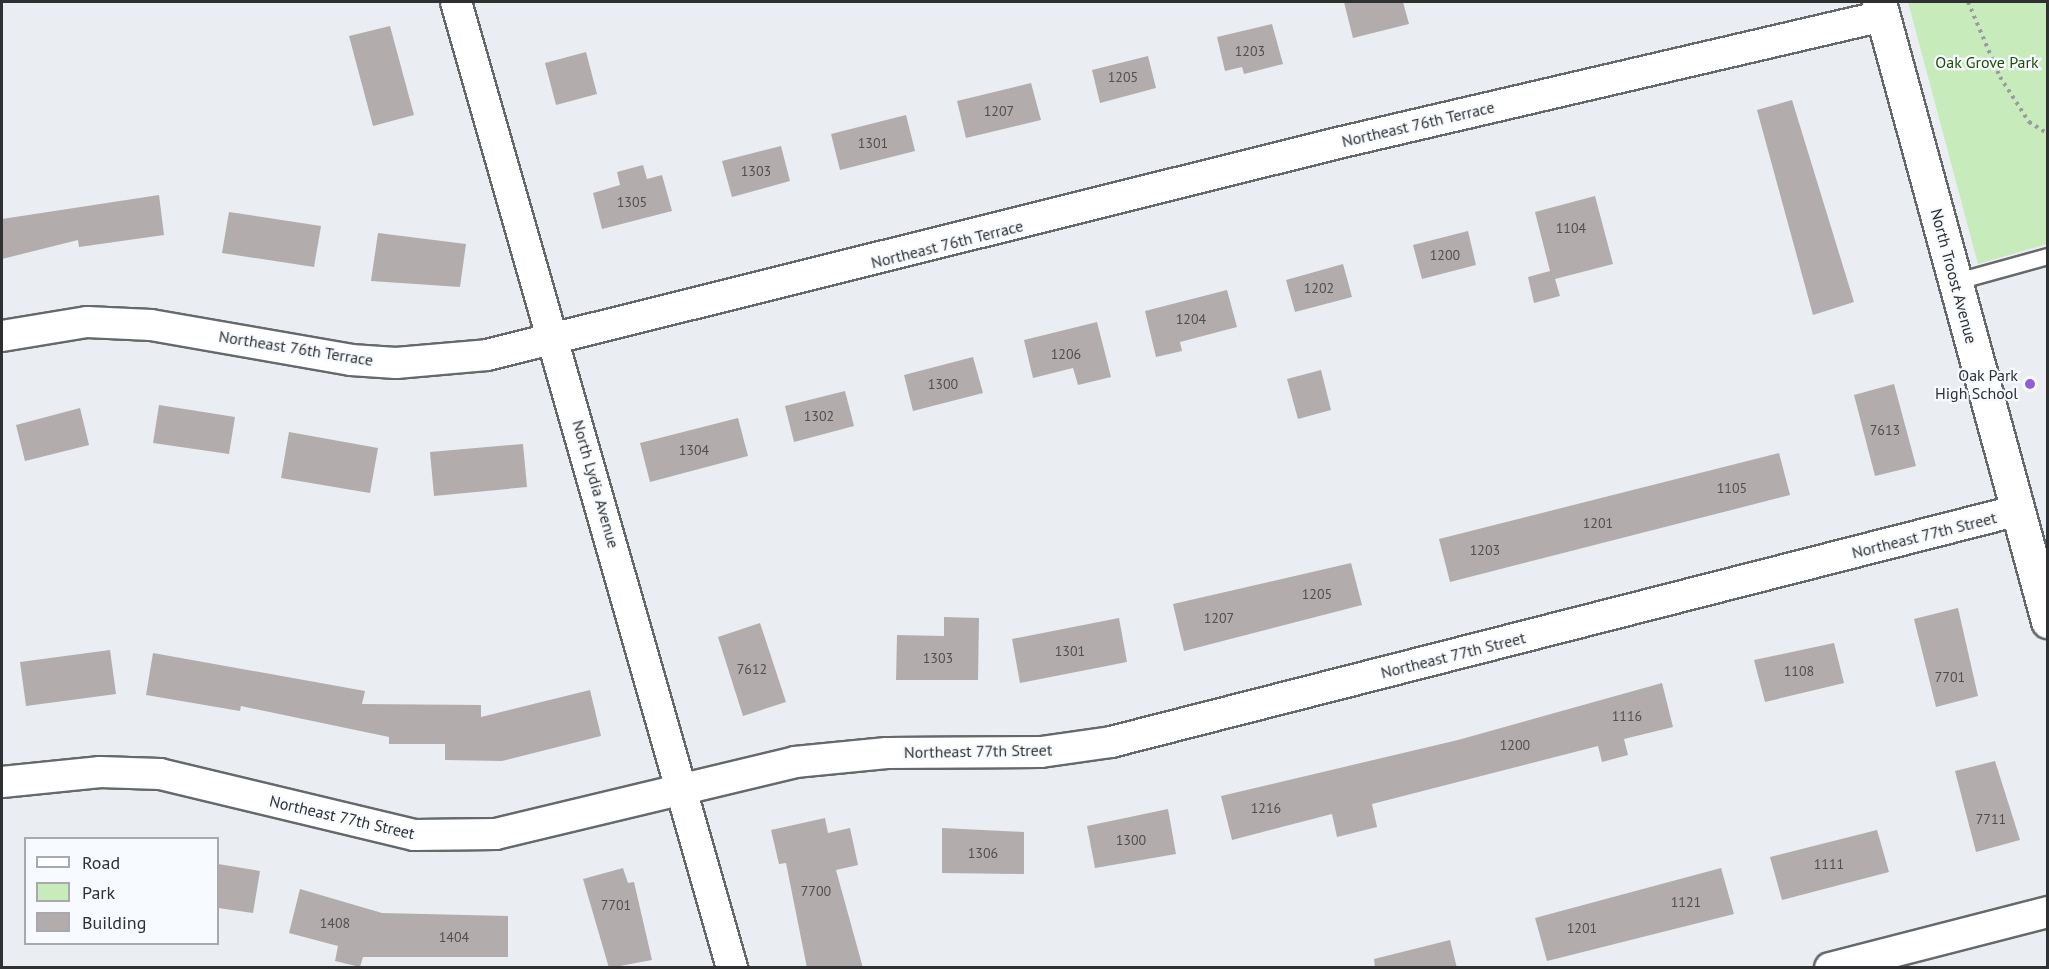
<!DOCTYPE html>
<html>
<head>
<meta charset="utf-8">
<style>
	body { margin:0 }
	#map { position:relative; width:2049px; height:969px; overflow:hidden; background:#eaedf1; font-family:"PT Sans",sans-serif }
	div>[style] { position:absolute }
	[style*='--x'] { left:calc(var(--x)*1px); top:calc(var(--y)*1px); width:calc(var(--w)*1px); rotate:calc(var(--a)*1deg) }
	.green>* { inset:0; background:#c7ebbb }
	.building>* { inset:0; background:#b2adac }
	.path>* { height:4px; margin-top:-2px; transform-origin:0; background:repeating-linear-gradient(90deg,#999c9e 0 3px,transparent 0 7.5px) }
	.roads { filter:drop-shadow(2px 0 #66696c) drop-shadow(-2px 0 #66696c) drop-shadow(0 2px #66696c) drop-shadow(0 -2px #66696c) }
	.lane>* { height:15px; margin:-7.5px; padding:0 7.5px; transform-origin:7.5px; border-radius:7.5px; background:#fff }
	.street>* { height:30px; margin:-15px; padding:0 15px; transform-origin:15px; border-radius:15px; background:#fff }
	.secondary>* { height:33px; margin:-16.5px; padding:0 16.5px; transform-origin:16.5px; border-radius:16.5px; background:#fff }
	.dots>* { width:16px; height:16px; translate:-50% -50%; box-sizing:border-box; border:3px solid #f7fafe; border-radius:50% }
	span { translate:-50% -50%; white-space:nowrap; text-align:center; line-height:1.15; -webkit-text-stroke:4.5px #f7fafe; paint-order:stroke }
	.number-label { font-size:14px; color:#4f4f50 }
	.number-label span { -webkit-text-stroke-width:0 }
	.park-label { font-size:16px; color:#1e4d06 }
	.street-label { font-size:16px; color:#2e3031 }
	.poi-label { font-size:16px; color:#2e3031 }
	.right { translate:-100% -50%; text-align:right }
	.frame { position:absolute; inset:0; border:3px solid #2e3031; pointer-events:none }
	.legend { position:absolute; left:24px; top:837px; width:195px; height:108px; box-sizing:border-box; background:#f7fafe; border:2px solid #a7a9ac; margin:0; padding:8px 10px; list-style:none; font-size:18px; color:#2e3031 }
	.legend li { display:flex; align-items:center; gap:12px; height:30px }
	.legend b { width:30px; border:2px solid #a7a9ac }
</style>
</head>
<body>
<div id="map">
	<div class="green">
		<i style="clip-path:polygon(1908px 2px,2047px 2px,2047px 244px,1978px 264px)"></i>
	</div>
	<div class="building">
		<i style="clip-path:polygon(1344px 2px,1403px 2px,1409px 24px,1353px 38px)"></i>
		<i style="clip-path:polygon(1272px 24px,1283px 64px,1244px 74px,1242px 67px,1225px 71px,1217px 37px)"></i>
		<i style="clip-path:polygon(390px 26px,414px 115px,373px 126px,349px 36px)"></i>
		<i style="clip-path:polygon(586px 52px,597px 94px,556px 105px,545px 63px)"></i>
		<i style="clip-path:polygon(1148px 56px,1156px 88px,1100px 103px,1092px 70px)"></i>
		<i style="clip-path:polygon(1031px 83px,1041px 120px,966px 138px,957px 101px)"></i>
		<i style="clip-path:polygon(1792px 100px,1854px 302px,1813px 315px,1757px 110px)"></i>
		<i style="clip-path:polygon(906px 115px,915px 151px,840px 170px,831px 134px)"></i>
		<i style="clip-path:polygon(781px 146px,790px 181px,732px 197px,722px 161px)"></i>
		<i style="clip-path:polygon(643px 165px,647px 179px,662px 175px,672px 211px,602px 229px,593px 193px,620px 185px,617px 172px)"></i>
		<i style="clip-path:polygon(159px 195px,164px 235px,79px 247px,78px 240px,2px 259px,2px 219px)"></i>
		<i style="clip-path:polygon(1595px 196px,1613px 264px,1555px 279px,1560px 296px,1534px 303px,1528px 277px,1550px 271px,1535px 212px)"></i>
		<i style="clip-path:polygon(229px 212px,321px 226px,314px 267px,222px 253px)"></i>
		<i style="clip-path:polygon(1468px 231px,1476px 265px,1422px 279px,1413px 245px)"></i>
		<i style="clip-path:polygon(378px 233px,466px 244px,460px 287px,371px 281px)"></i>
		<i style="clip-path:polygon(1343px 264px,1352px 297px,1295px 312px,1286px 280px)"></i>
		<i style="clip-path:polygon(1227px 290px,1237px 327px,1180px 342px,1182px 351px,1156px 357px,1145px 311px)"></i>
		<i style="clip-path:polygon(1097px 322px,1111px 377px,1078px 385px,1073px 368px,1033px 378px,1024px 340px)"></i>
		<i style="clip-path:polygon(973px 357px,983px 393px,913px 411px,904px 375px)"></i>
		<i style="clip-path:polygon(1321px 370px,1331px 410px,1298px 419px,1287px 379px)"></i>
		<i style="clip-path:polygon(1894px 384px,1916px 466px,1875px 476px,1854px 395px)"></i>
		<i style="clip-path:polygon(845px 391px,854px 426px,794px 442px,785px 406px)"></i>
		<i style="clip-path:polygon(159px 405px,235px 417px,229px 454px,153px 443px)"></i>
		<i style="clip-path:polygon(80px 408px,89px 445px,25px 461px,16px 425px)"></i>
		<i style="clip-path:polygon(738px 418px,748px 456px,650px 482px,640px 443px)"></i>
		<i style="clip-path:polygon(289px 432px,378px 448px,370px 493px,281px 478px)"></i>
		<i style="clip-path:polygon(523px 444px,527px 487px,434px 496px,430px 452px)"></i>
		<i style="clip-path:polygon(1779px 453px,1790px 495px,1450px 582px,1439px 539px)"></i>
		<i style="clip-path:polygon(1351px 563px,1362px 605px,1184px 651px,1173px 604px)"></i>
		<i style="clip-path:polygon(1958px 608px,1978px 696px,1936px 707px,1914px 619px)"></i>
		<i style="clip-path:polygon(944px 617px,979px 618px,978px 680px,896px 680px,897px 635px,944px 636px)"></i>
		<i style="clip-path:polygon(1119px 618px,1127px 662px,1020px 683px,1012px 639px)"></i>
		<i style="clip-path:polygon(760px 623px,786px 702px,743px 716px,718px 637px)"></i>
		<i style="clip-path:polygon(1834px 643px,1844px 683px,1765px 702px,1754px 660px)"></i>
		<i style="clip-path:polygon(110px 650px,116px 694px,26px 706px,20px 662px)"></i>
		<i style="clip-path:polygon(153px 653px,365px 691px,362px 704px,481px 705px,481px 717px,590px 690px,601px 736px,502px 761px,445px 760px,445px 744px,389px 744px,389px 737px,241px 706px,240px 711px,146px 695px)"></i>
		<i style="clip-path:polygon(1662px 683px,1673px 727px,1624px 739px,1628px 755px,1602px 762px,1598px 746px,1372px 804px,1377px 827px,1337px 837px,1332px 814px,1232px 840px,1221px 796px,1458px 740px)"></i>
		<i style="clip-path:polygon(1995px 761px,2020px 840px,1976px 852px,1955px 771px)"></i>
		<i style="clip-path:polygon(1168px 809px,1176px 854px,1095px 868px,1087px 826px)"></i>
		<i style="clip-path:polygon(825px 818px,828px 833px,850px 828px,858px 865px,836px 870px,863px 968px,807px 968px,786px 863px,779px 864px,771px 830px)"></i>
		<i style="clip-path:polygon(942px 828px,1024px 832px,1024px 874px,942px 873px)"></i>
		<i style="clip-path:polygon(1877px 830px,1889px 872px,1782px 900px,1770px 857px)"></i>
		<i style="clip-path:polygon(218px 864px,260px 871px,253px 913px,218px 908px)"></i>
		<i style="clip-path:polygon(623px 868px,628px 883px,634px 882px,652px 960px,609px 968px,583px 879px)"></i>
		<i style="clip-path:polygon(1721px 868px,1734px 914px,1547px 961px,1535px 918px)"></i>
		<i style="clip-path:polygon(300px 889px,382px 913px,508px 916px,508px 957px,363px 957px,360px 967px,335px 961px,338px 946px,289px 933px)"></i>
		<i style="clip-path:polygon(1450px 940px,1457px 968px,1375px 968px,1374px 959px)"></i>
	</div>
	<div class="path">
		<i style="--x:1968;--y:2;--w:82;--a:66.9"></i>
		<i style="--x:2000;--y:77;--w:54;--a:57.2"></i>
		<i style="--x:2029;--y:122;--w:22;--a:32"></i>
	</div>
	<div class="roads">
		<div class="lane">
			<i style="--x:1957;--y:281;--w:94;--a:-15.4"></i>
		</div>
		<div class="street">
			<i style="--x:456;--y:2;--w:1005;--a:74.05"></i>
			<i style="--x:2;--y:336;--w:86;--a:-9.4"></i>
			<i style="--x:87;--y:322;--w:64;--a:2.7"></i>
			<i style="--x:151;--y:325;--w:203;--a:9.9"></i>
			<i style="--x:351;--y:360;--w:45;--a:3.8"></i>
			<i style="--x:396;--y:363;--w:91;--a:-5"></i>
			<i style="--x:487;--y:355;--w:877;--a:-13.99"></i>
			<i style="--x:1338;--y:143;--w:560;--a:-13.12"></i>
			<i style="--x:2;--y:782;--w:99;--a:-5.8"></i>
			<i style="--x:100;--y:772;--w:60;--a:1.9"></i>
			<i style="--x:160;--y:774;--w:261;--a:13.5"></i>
			<i style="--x:414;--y:835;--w:82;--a:-0.7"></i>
			<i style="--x:496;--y:834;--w:308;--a:-13.5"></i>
			<i style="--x:795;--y:762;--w:92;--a:-5.6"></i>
			<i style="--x:887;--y:753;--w:154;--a:-0.4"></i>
			<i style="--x:1041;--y:752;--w:71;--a:-8.1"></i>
			<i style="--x:1111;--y:742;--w:933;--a:-14.33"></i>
			<i style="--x:1830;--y:968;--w:225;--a:-14.4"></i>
		</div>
		<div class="secondary">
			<i style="--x:1879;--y:2;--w:642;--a:74.73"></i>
		</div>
	</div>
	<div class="dots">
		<i style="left:2030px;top:384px;background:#8e5fd9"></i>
	</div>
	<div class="number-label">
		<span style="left:1250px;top:51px">1203</span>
		<span style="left:1123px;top:77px">1205</span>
		<span style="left:999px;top:111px">1207</span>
		<span style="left:873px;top:143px">1301</span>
		<span style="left:756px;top:171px">1303</span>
		<span style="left:632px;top:202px">1305</span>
		<span style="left:1571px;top:228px">1104</span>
		<span style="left:1445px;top:255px">1200</span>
		<span style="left:1319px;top:288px">1202</span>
		<span style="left:1191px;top:319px">1204</span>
		<span style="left:1066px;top:354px">1206</span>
		<span style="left:943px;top:384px">1300</span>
		<span style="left:819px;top:416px">1302</span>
		<span style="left:1885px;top:430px">7613</span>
		<span style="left:694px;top:450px">1304</span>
		<span style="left:1732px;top:488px">1105</span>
		<span style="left:1598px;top:523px">1201</span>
		<span style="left:1485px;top:550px">1203</span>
		<span style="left:1317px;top:594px">1205</span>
		<span style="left:1219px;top:618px">1207</span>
		<span style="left:1070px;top:651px">1301</span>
		<span style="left:938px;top:658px">1303</span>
		<span style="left:752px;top:669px">7612</span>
		<span style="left:1799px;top:671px">1108</span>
		<span style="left:1950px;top:677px">7701</span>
		<span style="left:1627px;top:716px">1116</span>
		<span style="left:1515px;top:745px">1200</span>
		<span style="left:1266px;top:808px">1216</span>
		<span style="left:1991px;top:819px">7711</span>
		<span style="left:1131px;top:840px">1300</span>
		<span style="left:983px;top:853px">1306</span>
		<span style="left:1829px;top:864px">1111</span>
		<span style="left:816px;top:891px">7700</span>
		<span style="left:1686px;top:902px">1121</span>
		<span style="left:616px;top:905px">7701</span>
		<span style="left:335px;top:923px">1408</span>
		<span style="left:1582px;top:928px">1201</span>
		<span style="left:454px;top:937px">1404</span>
	</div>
	<div class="park-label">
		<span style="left:1987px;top:62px">Oak Grove Park</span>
	</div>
	<div class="street-label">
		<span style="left:1418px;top:124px;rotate:-13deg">Northeast 76th Terrace</span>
		<span style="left:947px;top:244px;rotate:-14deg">Northeast 76th Terrace</span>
		<span style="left:1954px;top:276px;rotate:75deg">North Troost Avenue</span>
		<span style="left:296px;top:348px;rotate:9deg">Northeast 76th Terrace</span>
		<span style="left:596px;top:484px;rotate:74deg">North Lydia Avenue</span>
		<span style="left:1924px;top:535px;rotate:-14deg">Northeast 77th Street</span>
		<span style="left:1453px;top:655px;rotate:-14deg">Northeast 77th Street</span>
		<span style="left:978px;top:751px;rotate:-1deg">Northeast 77th Street</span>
		<span style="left:342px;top:817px;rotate:13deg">Northeast 77th Street</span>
	</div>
	<div class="poi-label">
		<span class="right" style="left:2018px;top:384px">Oak Park<br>High School</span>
	</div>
	<div class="frame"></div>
	<ul class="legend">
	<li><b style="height:8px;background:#fff"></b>Road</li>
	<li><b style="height:16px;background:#c7ebbb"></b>Park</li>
	<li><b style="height:16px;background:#b2adac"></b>Building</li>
	</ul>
</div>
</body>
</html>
